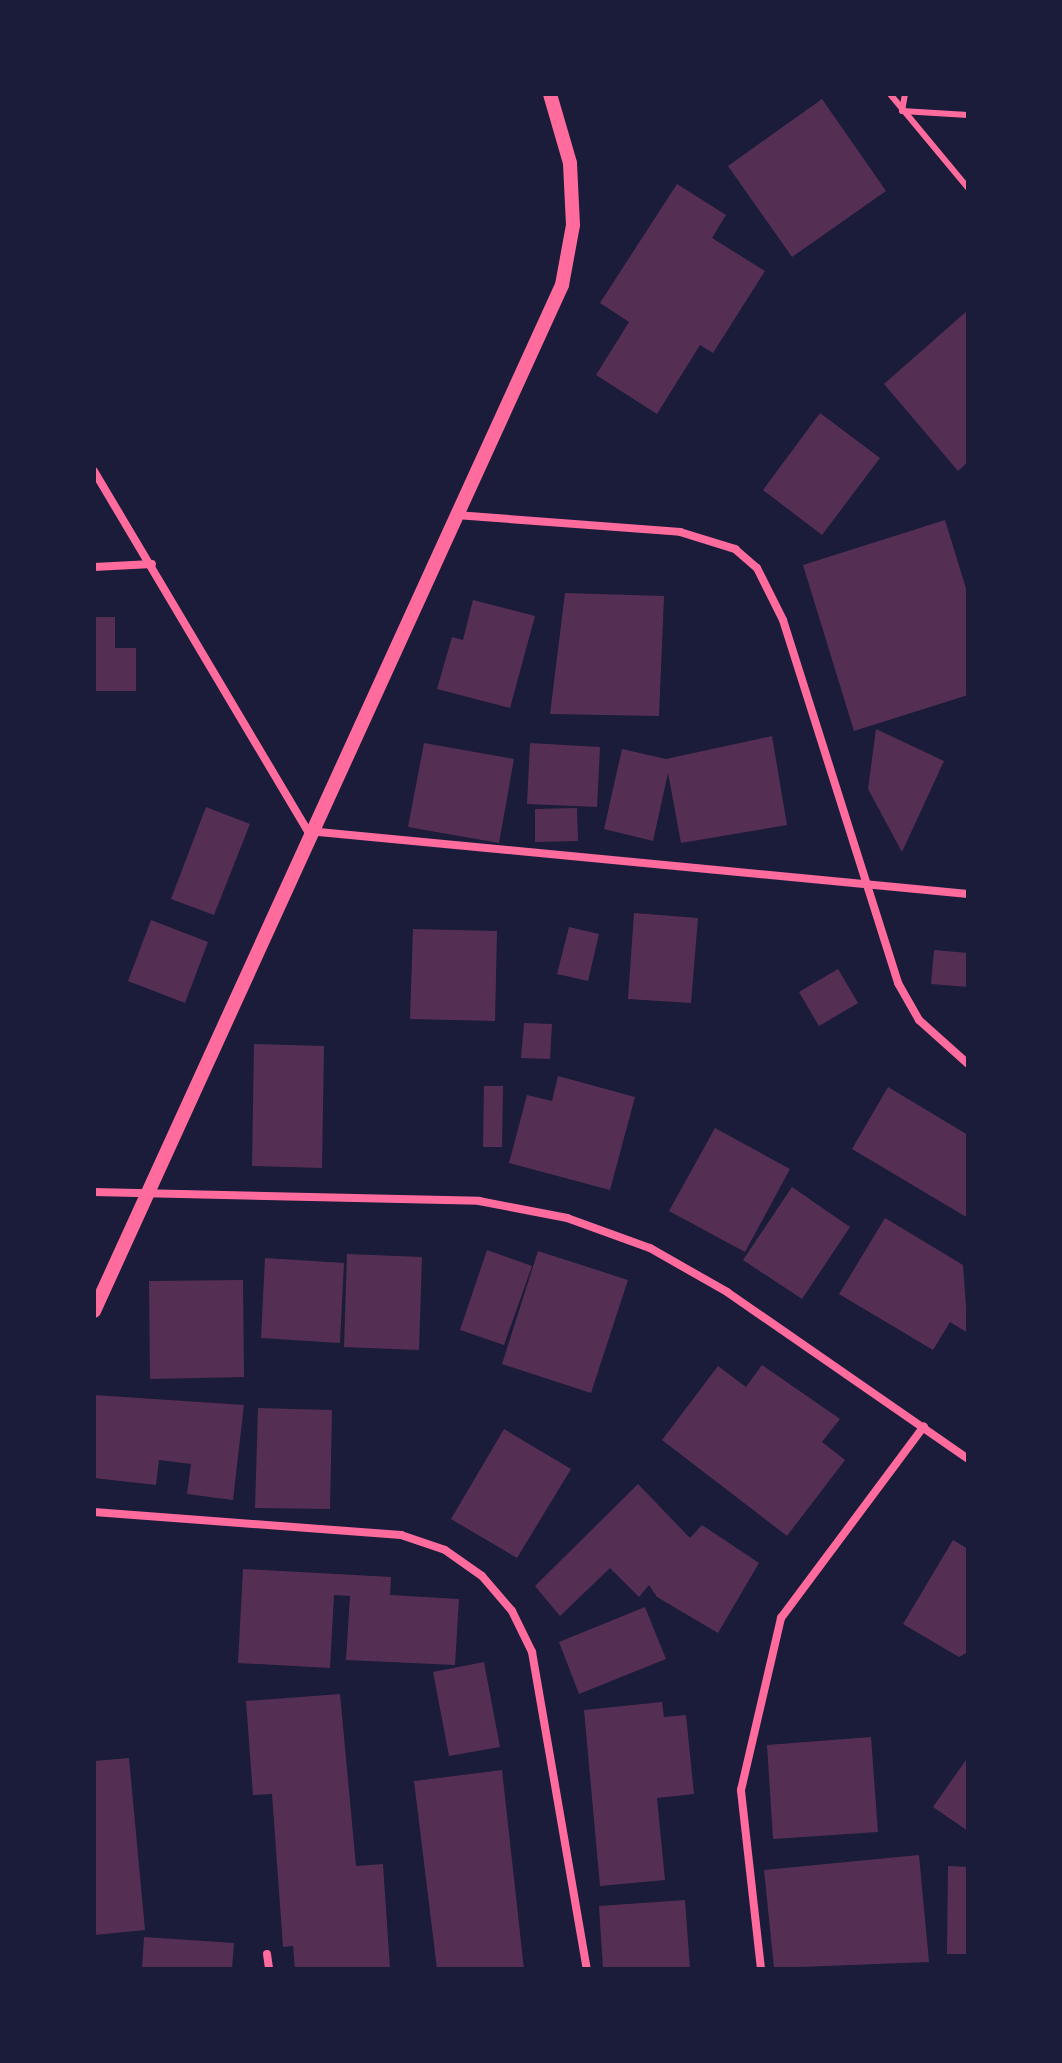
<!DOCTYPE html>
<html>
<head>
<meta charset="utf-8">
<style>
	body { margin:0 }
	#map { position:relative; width:1062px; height:2063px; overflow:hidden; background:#1b1b3a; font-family:"Sofia Sans Condensed",sans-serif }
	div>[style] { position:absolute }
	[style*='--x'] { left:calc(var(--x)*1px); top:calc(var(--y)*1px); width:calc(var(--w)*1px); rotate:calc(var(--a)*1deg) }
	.building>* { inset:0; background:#542f53 }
	.service>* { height:6px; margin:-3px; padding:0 3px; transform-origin:3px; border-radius:3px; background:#ff6b9d }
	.minor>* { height:8px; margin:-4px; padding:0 4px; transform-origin:4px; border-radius:4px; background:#ff6b9d }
	.tertiary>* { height:14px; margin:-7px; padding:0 7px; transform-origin:7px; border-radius:7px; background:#ff6b9d }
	span { translate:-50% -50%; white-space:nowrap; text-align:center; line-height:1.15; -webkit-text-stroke:7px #1b1b3a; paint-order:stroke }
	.frame { position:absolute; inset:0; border:96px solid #1b1b3a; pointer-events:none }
</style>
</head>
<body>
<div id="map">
	<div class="building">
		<i style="clip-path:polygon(822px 99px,886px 191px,792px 257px,728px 166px)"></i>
		<i style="clip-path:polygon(677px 184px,726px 215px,712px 238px,765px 271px,713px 353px,700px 345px,657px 414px,596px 375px,629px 322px,600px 303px)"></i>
		<i style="clip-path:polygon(968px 310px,968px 462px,958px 471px,884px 384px)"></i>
		<i style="clip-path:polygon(820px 413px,880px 458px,822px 535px,763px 490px)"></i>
		<i style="clip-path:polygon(945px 520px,968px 595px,968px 695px,854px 731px,803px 565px)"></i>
		<i style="clip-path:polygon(565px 593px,664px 596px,659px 716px,550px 714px)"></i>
		<i style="clip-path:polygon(473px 600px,535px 616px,510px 708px,437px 689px,452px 637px,463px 640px)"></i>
		<i style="clip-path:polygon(94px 617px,115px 617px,115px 648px,136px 648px,136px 691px,94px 691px)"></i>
		<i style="clip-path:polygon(876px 729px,944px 761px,902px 852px,868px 789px)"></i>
		<i style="clip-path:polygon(772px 736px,787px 825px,681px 843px,668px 773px,653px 841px,604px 829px,622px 749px,666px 759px)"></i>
		<i style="clip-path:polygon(424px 743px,514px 759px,499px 843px,408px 827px)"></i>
		<i style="clip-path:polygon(530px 743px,600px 747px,597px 807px,527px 804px)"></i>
		<i style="clip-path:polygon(206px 807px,250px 824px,214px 915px,171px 899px)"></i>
		<i style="clip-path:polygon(577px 808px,578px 841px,535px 842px,535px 809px)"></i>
		<i style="clip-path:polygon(634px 913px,698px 918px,691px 1003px,628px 999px)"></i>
		<i style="clip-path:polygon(151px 920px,208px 942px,185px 1003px,128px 981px)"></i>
		<i style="clip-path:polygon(569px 927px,599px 934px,588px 981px,557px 974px)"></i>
		<i style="clip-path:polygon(413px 929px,497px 931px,495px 1021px,410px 1019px)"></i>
		<i style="clip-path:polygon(934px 950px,968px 953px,968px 987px,931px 984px)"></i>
		<i style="clip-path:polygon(838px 969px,858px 1003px,819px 1026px,799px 992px)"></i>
		<i style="clip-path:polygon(524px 1023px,552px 1024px,550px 1059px,521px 1058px)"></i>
		<i style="clip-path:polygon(254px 1044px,324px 1046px,322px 1168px,252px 1166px)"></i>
		<i style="clip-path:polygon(558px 1076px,635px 1097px,610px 1190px,509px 1163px,527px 1095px,552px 1101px)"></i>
		<i style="clip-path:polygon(484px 1086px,503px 1086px,502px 1147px,483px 1147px)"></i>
		<i style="clip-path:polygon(888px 1087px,968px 1135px,968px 1218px,852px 1149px)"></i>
		<i style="clip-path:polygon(715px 1128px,790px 1169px,745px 1252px,669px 1211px)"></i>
		<i style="clip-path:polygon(792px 1187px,850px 1227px,802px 1299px,743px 1260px)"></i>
		<i style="clip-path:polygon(885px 1218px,963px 1265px,968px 1333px,950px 1322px,933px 1350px,839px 1294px)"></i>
		<i style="clip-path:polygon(487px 1250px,532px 1266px,504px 1345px,460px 1330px)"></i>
		<i style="clip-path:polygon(538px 1251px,628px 1280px,591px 1393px,502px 1364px)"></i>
		<i style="clip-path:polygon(347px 1254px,422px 1257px,419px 1350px,344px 1347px)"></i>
		<i style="clip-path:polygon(265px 1258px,344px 1263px,340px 1343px,261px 1338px)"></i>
		<i style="clip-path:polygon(243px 1280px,244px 1377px,150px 1379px,149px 1281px)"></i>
		<i style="clip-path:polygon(762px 1365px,840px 1419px,822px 1442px,845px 1460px,787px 1536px,662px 1440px,718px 1366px,746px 1387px)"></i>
		<i style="clip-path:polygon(94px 1395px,244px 1405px,233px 1500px,187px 1494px,191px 1464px,159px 1460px,156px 1485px,94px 1478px)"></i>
		<i style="clip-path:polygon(258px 1408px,332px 1410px,330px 1509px,255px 1508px)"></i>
		<i style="clip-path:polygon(504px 1429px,571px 1469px,517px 1558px,451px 1519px)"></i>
		<i style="clip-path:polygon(638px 1484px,690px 1538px,702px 1525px,759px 1563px,718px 1633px,657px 1597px,649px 1585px,639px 1597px,610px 1568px,560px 1616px,535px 1586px)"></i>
		<i style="clip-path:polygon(953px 1540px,968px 1549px,968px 1652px,959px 1657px,903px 1624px)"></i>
		<i style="clip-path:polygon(243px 1569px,391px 1577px,390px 1595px,459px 1599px,455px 1665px,346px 1660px,350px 1596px,334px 1595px,330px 1668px,238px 1663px)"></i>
		<i style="clip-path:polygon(645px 1607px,666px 1659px,579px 1694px,559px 1642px)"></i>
		<i style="clip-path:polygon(484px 1662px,500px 1747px,449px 1756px,433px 1672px)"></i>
		<i style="clip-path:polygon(340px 1694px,356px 1866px,383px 1864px,390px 1969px,295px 1969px,293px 1946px,283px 1947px,272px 1794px,253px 1795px,246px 1701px)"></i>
		<i style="clip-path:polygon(662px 1702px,664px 1717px,686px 1715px,694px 1794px,657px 1798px,665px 1880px,600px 1886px,584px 1710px)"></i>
		<i style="clip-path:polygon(871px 1737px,878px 1832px,773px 1839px,767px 1745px)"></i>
		<i style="clip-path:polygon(968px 1757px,968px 1831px,933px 1807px)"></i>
		<i style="clip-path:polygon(129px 1758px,145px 1930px,94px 1935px,94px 1761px)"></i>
		<i style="clip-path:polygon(502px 1770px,524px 1969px,437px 1969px,414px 1781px)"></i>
		<i style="clip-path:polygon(919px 1855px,929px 1962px,774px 1968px,764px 1870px)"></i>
		<i style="clip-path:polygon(948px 1866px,968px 1867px,968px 1954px,947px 1954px)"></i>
		<i style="clip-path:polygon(685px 1900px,690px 1969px,603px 1969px,599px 1906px)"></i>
		<i style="clip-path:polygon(144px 1937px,234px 1943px,232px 1969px,142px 1969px)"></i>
	</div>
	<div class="service">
		<i style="--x:890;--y:94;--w:122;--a:50.3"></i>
		<i style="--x:905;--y:94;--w:17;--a:100"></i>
		<i style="--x:902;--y:111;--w:66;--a:3.5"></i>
	</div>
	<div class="minor">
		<i style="--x:94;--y:471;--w:419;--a:59.3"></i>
		<i style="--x:308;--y:831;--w:663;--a:5.45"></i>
		<i style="--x:456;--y:515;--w:225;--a:4.3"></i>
		<i style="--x:680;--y:532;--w:58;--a:17.2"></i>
		<i style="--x:735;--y:549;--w:29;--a:41"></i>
		<i style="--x:757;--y:568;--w:58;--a:63.4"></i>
		<i style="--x:783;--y:620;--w:381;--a:72.4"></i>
		<i style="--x:898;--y:983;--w:43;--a:60.4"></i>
		<i style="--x:919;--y:1020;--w:66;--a:41.9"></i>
		<i style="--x:94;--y:567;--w:58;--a:-3"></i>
		<i style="--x:94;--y:1192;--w:385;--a:1.3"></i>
		<i style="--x:479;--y:1201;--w:90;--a:10.9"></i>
		<i style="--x:567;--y:1218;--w:88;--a:19.9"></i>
		<i style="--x:650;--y:1248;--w:89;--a:29.7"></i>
		<i style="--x:727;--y:1292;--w:293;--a:34.7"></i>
		<i style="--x:94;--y:1512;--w:308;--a:4.3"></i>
		<i style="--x:401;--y:1535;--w:46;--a:18.8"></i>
		<i style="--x:445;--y:1550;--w:45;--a:35.1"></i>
		<i style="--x:482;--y:1576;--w:46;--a:49.4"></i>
		<i style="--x:512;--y:1611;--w:46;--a:64"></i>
		<i style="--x:532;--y:1652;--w:322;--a:80.2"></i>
		<i style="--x:267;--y:1954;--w:15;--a:82"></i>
		<i style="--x:761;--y:1969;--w:180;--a:-96.4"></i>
		<i style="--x:741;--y:1790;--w:177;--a:-76.9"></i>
		<i style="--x:781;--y:1618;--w:239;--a:-53.3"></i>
	</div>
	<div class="tertiary">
		<i style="--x:94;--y:1311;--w:1128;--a:-65.48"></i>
		<i style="--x:562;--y:285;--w:61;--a:-79.6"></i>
		<i style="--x:573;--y:225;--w:62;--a:-92.8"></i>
		<i style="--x:570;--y:163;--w:72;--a:-106.2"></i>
	</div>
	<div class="frame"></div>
</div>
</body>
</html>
